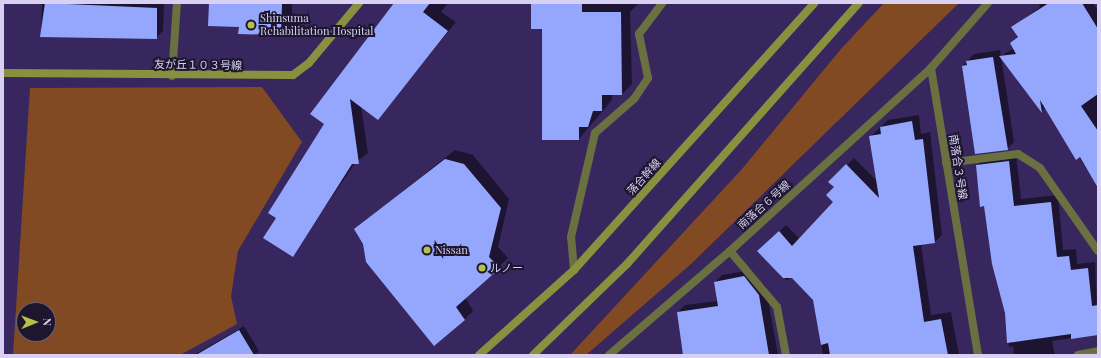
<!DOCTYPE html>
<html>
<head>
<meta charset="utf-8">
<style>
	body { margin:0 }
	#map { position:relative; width:1101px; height:358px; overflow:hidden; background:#37275e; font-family:"Playfair Display","Noto Sans JP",serif }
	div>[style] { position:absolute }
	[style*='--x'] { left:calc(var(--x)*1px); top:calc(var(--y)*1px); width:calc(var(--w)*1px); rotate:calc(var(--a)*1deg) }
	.green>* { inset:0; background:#814a22 }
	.shadow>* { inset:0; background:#0007 }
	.building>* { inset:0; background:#95a7fd }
	.street>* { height:8px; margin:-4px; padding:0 4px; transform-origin:4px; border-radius:4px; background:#6a703f }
	.secondary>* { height:8px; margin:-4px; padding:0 4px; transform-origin:4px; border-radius:4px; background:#89913f }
	.dots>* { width:11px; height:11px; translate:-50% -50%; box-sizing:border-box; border:2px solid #1d162f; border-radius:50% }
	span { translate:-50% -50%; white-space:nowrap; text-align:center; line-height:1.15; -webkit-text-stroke:4px #1d162f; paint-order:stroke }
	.poi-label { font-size:11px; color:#d8d1f3 }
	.left { translate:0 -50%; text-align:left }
	.street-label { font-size:11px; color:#d8d1f3 }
	.frame { position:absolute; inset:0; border:4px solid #d8d1f3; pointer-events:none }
	.north { position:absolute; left:16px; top:302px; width:40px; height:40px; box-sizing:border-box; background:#1d162f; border:1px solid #68617d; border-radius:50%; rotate:89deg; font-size:11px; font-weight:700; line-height:16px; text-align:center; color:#d8d1f3 }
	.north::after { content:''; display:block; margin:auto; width:14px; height:18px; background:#b6c148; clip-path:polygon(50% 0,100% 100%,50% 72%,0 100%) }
</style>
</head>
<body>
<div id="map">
	<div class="green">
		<i style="clip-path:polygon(884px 3px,959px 3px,691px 264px,586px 355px,570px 355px,742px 169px,841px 49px)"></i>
		<i style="clip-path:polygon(evenodd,262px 87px,302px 142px,238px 251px,231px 296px,237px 324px,180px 355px,13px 355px,30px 88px,262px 87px,24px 310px,48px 310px,48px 334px,24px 334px,24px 310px)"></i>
	</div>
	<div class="shadow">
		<i style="clip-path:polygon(42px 3px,164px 3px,163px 31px,156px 38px,41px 36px)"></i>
		<i style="clip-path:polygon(210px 3px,292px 3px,292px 23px,280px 34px,240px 26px)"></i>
		<i style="clip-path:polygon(395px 3px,448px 3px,441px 12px,456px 22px,378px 119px,361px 106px,368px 153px,355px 163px,292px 256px,277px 218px)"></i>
		<i style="clip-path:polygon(532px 3px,639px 3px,630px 12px,632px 84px,622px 94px,612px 94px,612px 100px,579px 139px)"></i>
		<i style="clip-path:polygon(1038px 3px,1093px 3px,1098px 11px,1098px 186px,1046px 107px,1042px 111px,1001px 56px,1014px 142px,1007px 149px,963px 66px,974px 54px,1000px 50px,1001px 56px,1014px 48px,1011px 43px,1018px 36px,1013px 27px,1040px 7px)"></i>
		<i style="clip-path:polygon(919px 115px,921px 134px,930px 132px,942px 235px,935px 242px,921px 244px,931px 315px,951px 312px,959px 355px,823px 355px,814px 299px,792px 276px,787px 281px,759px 251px,786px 225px,800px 239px,835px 202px,835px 187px,830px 182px,854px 158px,878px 182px,870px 137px,888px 120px)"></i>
		<i style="clip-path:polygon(455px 150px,473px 155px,509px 199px,498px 247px,508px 258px,465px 297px,473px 311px,464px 320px,364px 244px,355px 229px)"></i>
		<i style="clip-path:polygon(1016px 154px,1021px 199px,1058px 195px,1063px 250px,1076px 249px,1077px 264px,1095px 262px,1098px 334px,1052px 341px,1055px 355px,1014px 355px,1013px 346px,1009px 347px,1006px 313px,977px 165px,984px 158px)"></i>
		<i style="clip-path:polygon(751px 270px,766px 287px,778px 355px,684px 355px,678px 312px,685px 305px,718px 301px,715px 282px,722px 275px)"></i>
		<i style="clip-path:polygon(244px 326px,259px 351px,254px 355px,194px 355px)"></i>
	</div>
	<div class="building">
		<i style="clip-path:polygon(45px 3px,157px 8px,157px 39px,40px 37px)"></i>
		<i style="clip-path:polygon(209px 3px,282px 3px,281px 35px,238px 34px,239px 27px,208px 26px)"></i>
		<i style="clip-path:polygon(394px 3px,430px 3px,423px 12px,448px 31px,378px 120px,350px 99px,359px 164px,352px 164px,293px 257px,263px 238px,276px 218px,268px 213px,324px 124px,310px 114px)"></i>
		<i style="clip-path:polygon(531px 3px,582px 3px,582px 12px,621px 12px,622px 95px,602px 95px,602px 111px,593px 111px,588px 127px,579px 127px,579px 140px,542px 140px,542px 29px,531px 29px)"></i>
		<i style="clip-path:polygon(1049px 3px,1082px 3px,1098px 29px,1098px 94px,1081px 106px,1098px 131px,1098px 188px,1080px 157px,1076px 160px,1040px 100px,1042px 113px,999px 56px,1016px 54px,1010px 43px,1018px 37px,1011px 27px)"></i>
		<i style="clip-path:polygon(993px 57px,1008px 150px,975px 154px,962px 66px,967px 65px,966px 61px)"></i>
		<i style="clip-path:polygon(912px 121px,915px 140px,923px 139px,935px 243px,913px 246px,924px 322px,941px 319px,948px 355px,830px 355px,828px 343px,821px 345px,813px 300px,792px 278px,783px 278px,757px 251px,779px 231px,792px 246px,833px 202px,826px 195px,834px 187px,828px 182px,846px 164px,879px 198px,869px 136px,881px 134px,880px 127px)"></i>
		<i style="clip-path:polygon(445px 159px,464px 164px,501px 208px,489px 257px,500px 268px,456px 307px,465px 320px,434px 346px,366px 262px,363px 244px,354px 229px)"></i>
		<i style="clip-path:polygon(1009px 161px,1014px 206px,1051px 202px,1057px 257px,1069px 256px,1071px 270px,1088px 268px,1092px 306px,1098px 305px,1098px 335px,1071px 339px,1071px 334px,1007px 343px,1005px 313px,992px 264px,984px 206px,980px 207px,976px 165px)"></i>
		<i style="clip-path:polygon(744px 276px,759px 295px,769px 355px,683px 355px,677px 312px,718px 306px,714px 282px)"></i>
		<i style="clip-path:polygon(239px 330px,254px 355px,196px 355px)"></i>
	</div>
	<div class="street">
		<i style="--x:172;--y:76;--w:73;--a:-86.1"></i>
		<i style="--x:946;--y:163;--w:73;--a:-7.1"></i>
		<i style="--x:1018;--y:154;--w:26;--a:32"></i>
		<i style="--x:1040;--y:168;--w:101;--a:55.1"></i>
		<i style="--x:730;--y:251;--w:73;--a:50"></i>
		<i style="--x:777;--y:307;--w:49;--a:79.4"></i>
		<i style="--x:574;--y:270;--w:33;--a:-95"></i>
		<i style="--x:571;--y:237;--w:107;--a:-77"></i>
		<i style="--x:595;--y:133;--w:52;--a:-41.1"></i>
		<i style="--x:634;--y:99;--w:25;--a:-56"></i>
		<i style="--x:648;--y:78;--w:45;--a:-101.6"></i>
		<i style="--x:639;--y:34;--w:39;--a:-53"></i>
		<i style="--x:609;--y:355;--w:160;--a:-40.7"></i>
		<i style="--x:730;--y:251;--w:272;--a:-42.3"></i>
		<i style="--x:978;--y:355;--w:291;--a:-99.3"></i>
		<i style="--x:931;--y:68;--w:86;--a:-48.8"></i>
		<i style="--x:1078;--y:355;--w:20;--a:-11"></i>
	</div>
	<div class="secondary">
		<i style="--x:3;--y:73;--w:290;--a:0.4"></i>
		<i style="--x:293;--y:75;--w:20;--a:-37"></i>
		<i style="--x:309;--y:63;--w:78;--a:-50.2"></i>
		<i style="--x:479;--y:355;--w:127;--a:-41.8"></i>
		<i style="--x:574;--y:270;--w:359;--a:-48"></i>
		<i style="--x:533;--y:355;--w:131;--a:-44.1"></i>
		<i style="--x:627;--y:264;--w:349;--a:-48.4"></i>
	</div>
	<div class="dots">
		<i style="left:251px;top:25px;background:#b6c148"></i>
		<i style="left:427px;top:250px;background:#b6c148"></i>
		<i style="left:482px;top:268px;background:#b6c148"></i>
	</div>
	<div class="poi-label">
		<span class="left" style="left:260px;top:25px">Shinsuma<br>Rehabilitation Hospital</span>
		<span class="left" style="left:435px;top:250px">Nissan</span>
		<span class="left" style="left:490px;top:268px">ルノー</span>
	</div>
	<div class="street-label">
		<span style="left:198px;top:65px;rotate:1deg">友が丘１０３号線</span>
		<span style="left:958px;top:167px;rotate:81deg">南落合３号線</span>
		<span style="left:644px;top:177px;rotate:-48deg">落合幹線</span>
		<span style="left:764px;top:205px;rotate:-42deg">南落合６号線</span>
	</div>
	<div class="frame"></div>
	<div class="north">N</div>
</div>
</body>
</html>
